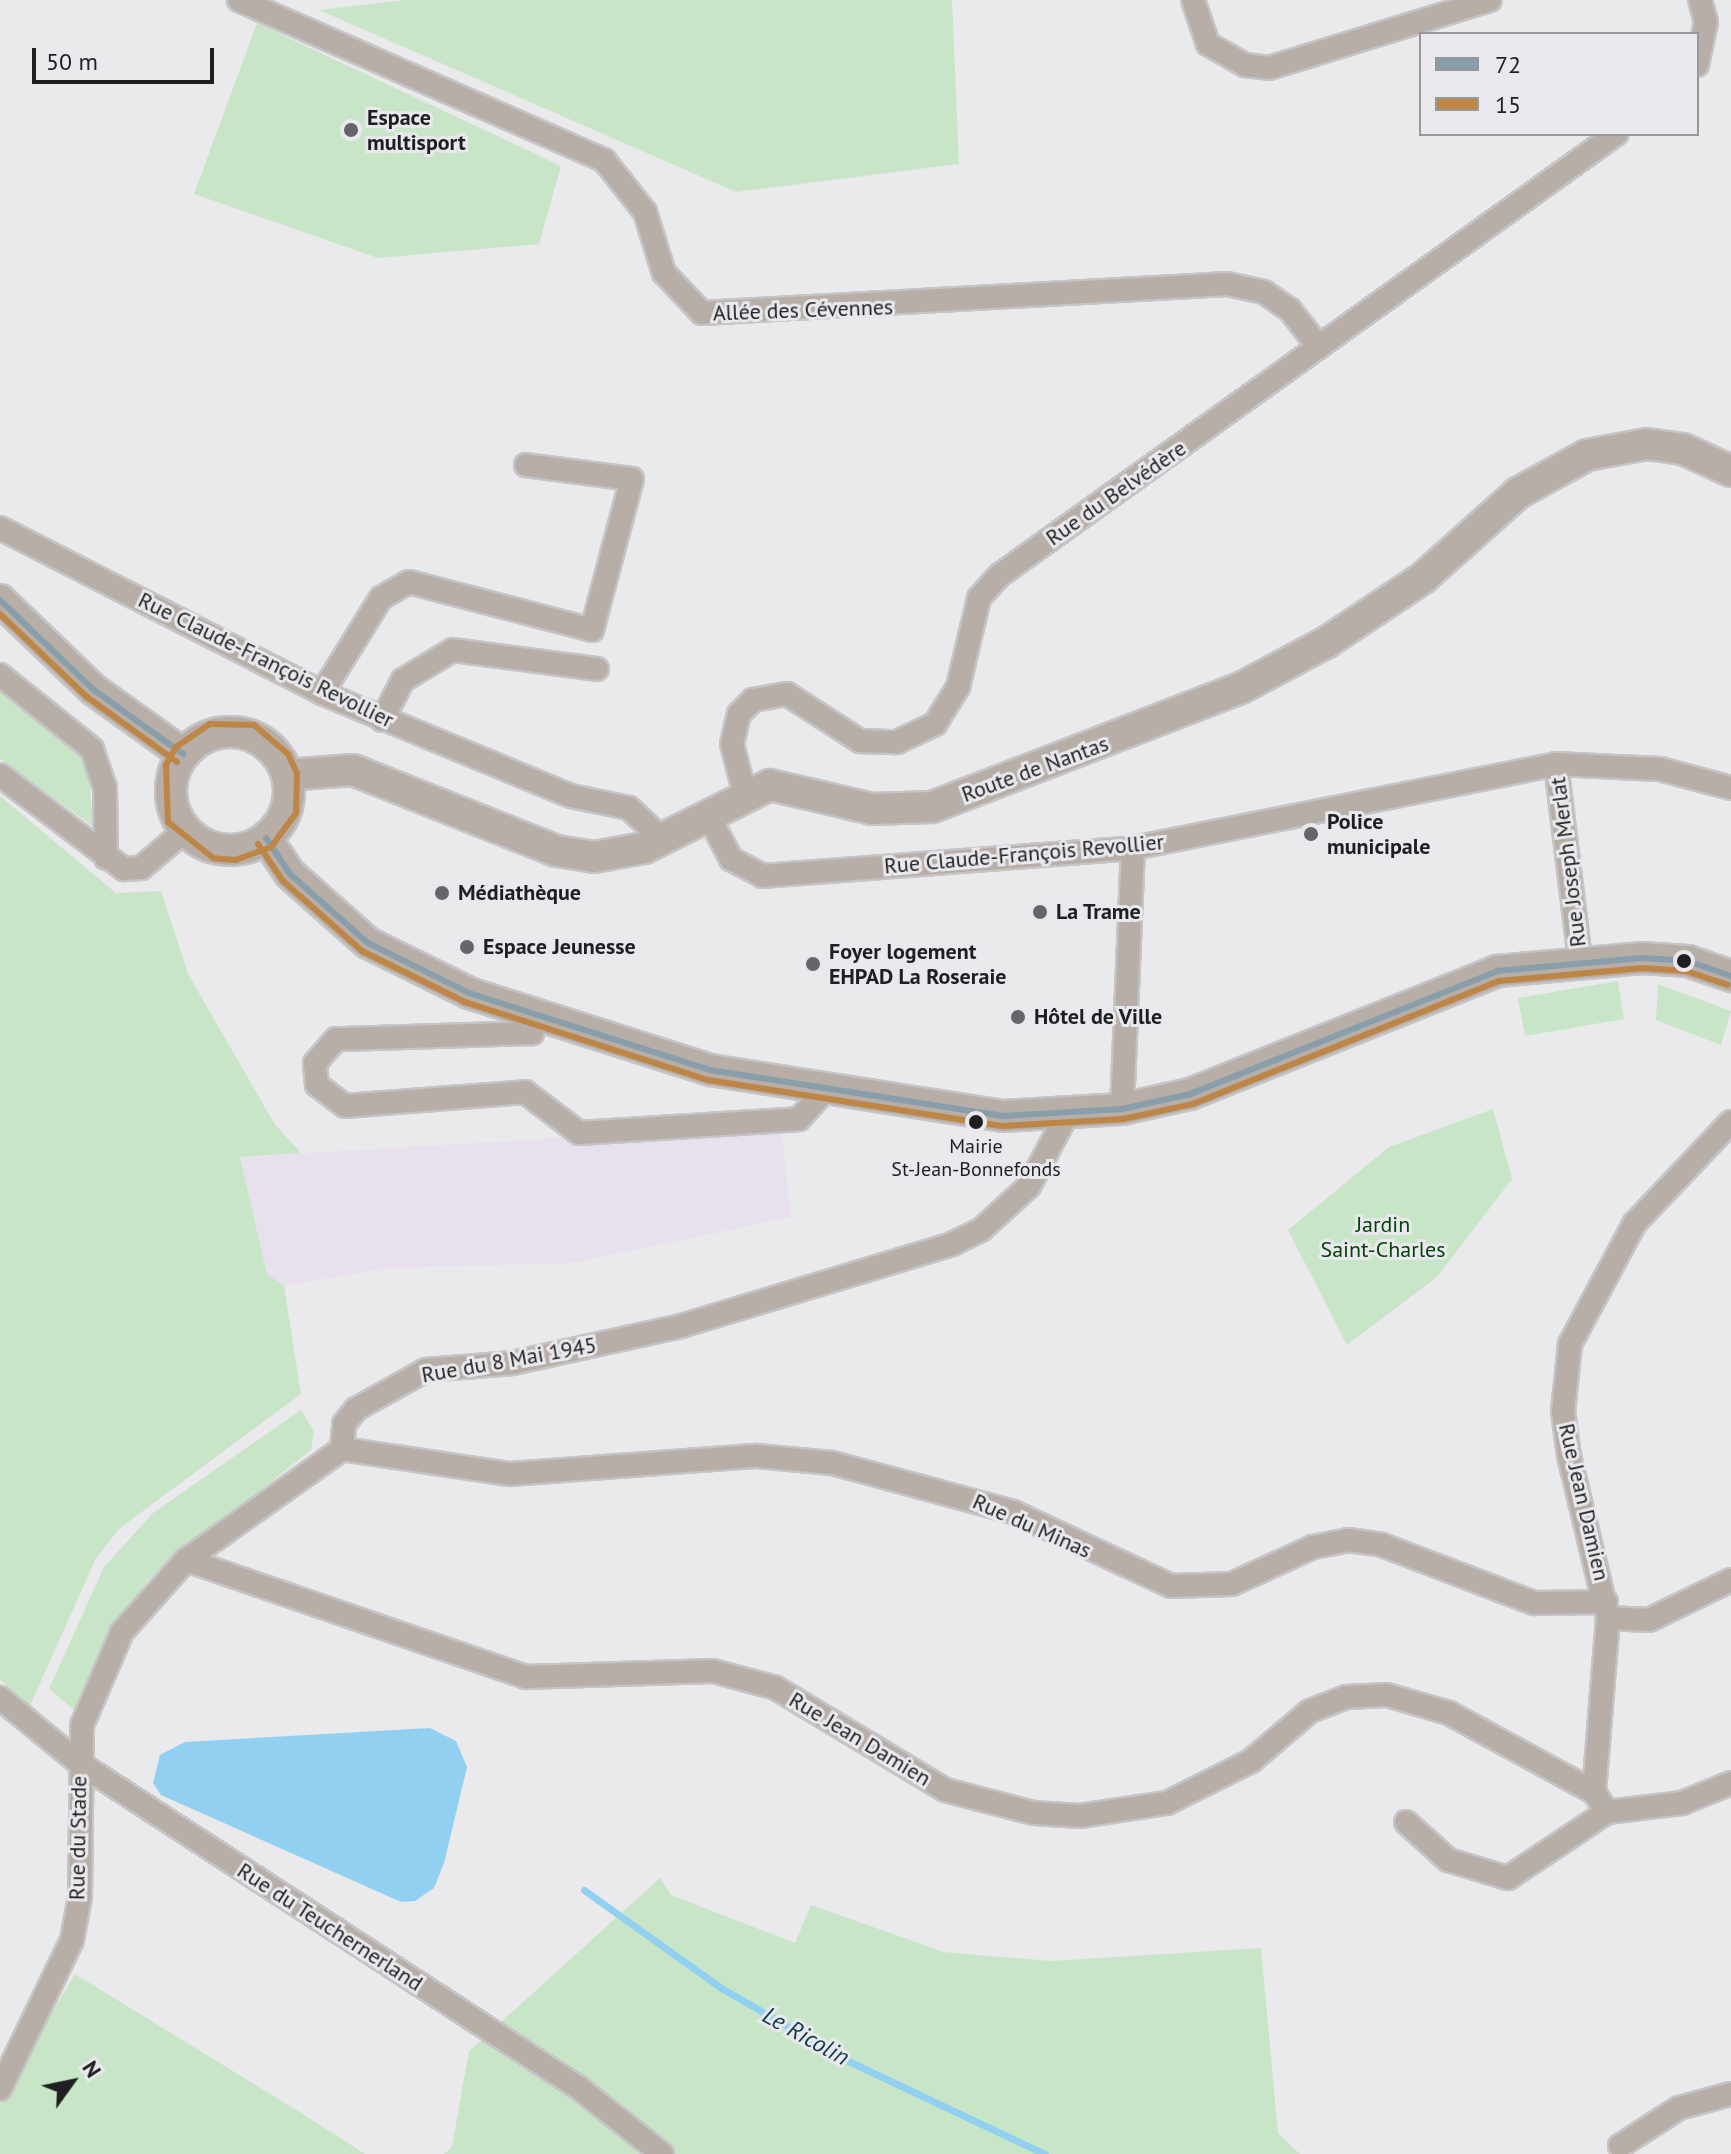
<!DOCTYPE html>
<html>
<head>
<meta charset="utf-8">
<style>
	body { margin:0 }
	#map { position:relative; width:1731px; height:2154px; overflow:hidden; background:#eae9ec; font-family:"PT Sans",sans-serif }
	div>[style] { position:absolute }
	[style*='--x'] { left:calc(var(--x)*1px); top:calc(var(--y)*1px); width:calc(var(--w)*1px); rotate:calc(var(--a)*1deg) }
	.education>* { inset:0; background:#e8e1ed }
	.green>* { inset:0; background:#c8e6c7 }
	.water>* { inset:0; background:#92d0f1 }
	.stream>* { height:7px; margin:-3.5px; padding:0 3.5px; transform-origin:3.5px; border-radius:3.5px; background:#92d0f1 }
	.roads { filter:drop-shadow(2px 0 #c5c5c7) drop-shadow(-2px 0 #c5c5c7) drop-shadow(0 2px #c5c5c7) drop-shadow(0 -2px #c5c5c7) }
	.street>* { height:22px; margin:-11px; padding:0 11px; transform-origin:11px; border-radius:11px; background:#b8aea8 }
	.secondary>* { height:30px; margin:-15px; padding:0 15px; transform-origin:15px; border-radius:15px; background:#b7aea7 }
	.secondary>.ring { margin:-15px; padding:0; box-sizing:content-box; background:none; border:30px solid #b7aea7; border-radius:50% }
	.bus-1>* { height:6px; margin:-3px; padding:0 3px; transform-origin:3px; border-radius:3px; background:#899eab }
	.bus-2>* { height:6px; margin:-3px; padding:0 3px; transform-origin:3px; border-radius:3px; background:#be8646 }
	.dots>* { width:22px; height:22px; translate:-50% -50%; box-sizing:border-box; border:4px solid #e9e8ed; border-radius:50% }
	span { translate:-50% -50%; white-space:nowrap; text-align:center; line-height:1.15; -webkit-text-stroke:6px #e9e8ed; paint-order:stroke }
	.bus-label { font-size:20px; color:#1f1f21 }
	.poi-label { font-size:22px; color:#1f1f21; font-weight:700 }
	.left { translate:0 -50%; text-align:left }
	.street-label { font-size:22px; color:#1f1f21 }
	.park-label { font-size:22px; color:#024506 }
	.water-label { font-size:24px; color:#123a4d; font-style:italic }
	.legend { position:absolute; left:1419px; top:32px; width:280px; height:104px; box-sizing:border-box; background:#e9e8ed; border:2px solid #98989b; margin:0; padding:10px 14px; list-style:none; font-size:24px; color:#1f1f21 }
	.legend li { display:flex; align-items:center; gap:16px; height:40px }
	.legend b { width:40px; border:2px solid #98989b }
	.north { position:absolute; left:32px; top:2042px; width:80px; height:80px; -webkit-text-stroke:6px #e9e8ed; paint-order:stroke; rotate:57deg; font-size:22px; font-weight:700; line-height:32px; text-align:center; color:#1f1f21 }
	.north::after { content:''; display:block; margin:auto; width:28px; height:36px; background:#1f1f21; clip-path:polygon(50% 0,100% 100%,50% 72%,0 100%) }
	.scale { position:absolute; left:32px; top:48px; width:182px; height:36px; box-sizing:border-box; border:4px solid #1f1f21; border-top:0; padding-left:10px; font-size:24px; line-height:28px; white-space:nowrap; color:#1f1f21; -webkit-text-stroke:6px #e9e8ed; paint-order:stroke }
</style>
</head>
<body>
<div id="map">
	<div class="education">
		<i style="clip-path:polygon(781px 1125px,791px 1217px,572px 1263px,387px 1268px,284px 1286px,267px 1275px,240px 1157px)"></i>
	</div>
	<div class="green">
		<i style="clip-path:polygon(404px 0,952px 0,959px 164px,736px 192px,319px 10px)"></i>
		<i style="clip-path:polygon(257px 23px,561px 166px,539px 244px,378px 258px,194px 194px)"></i>
		<i style="clip-path:polygon(0 681px,86px 755px,94px 827px,0 759px)"></i>
		<i style="clip-path:polygon(0 796px,116px 893px,161px 891px,188px 974px,274px 1123px,301px 1153px,240px 1157px,267px 1274px,284px 1286px,301px 1394px,120px 1528px,96px 1558px,29px 1708px,0 1679px)"></i>
		<i style="clip-path:polygon(1618px 981px,1624px 1019px,1525px 1036px,1518px 998px)"></i>
		<i style="clip-path:polygon(1658px 984px,1731px 1011px,1721px 1045px,1656px 1020px)"></i>
		<i style="clip-path:polygon(1493px 1109px,1512px 1179px,1437px 1277px,1347px 1345px,1288px 1230px,1389px 1147px)"></i>
		<i style="clip-path:polygon(301px 1410px,314px 1432px,311px 1450px,149px 1579px,101px 1647px,74px 1710px,49px 1689px,104px 1567px,153px 1513px)"></i>
		<i style="clip-path:polygon(660px 1878px,671px 1895px,795px 1943px,811px 1905px,944px 1952px,1051px 1961px,1261px 1948px,1278px 2133px,1300px 2154px,444px 2154px,452px 2147px,469px 2051px)"></i>
		<i style="clip-path:polygon(75px 1974px,306px 2116px,365px 2154px,0 2154px,0 2098px)"></i>
	</div>
	<div class="water">
		<i style="clip-path:polygon(430px 1728px,456px 1741px,467px 1767px,444px 1863px,434px 1888px,415px 1901px,401px 1902px,161px 1795px,153px 1783px,160px 1755px,185px 1742px)"></i>
	</div>
	<div class="stream">
		<i style="--x:584;--y:1890;--w:171;--a:35.5"></i>
		<i style="--x:723;--y:1989;--w:140;--a:30"></i>
		<i style="--x:844;--y:2059;--w:222;--a:25.3"></i>
	</div>
	<div class="roads">
		<div class="street">
			<i style="--x:239;--y:0;--w:399;--a:23.7"></i>
			<i style="--x:604;--y:160;--w:66;--a:51.7"></i>
			<i style="--x:645;--y:212;--w:64;--a:72.7"></i>
			<i style="--x:664;--y:273;--w:55;--a:46.5"></i>
			<i style="--x:702;--y:313;--w:526;--a:-3.16"></i>
			<i style="--x:1227;--y:284;--w:38;--a:12"></i>
			<i style="--x:1264;--y:292;--w:32;--a:35"></i>
			<i style="--x:1290;--y:310;--w:47;--a:51.9"></i>
			<i style="--x:1193;--y:0;--w:46;--a:71.2"></i>
			<i style="--x:1208;--y:44;--w:43;--a:29.6"></i>
			<i style="--x:1245;--y:65;--w:24;--a:7"></i>
			<i style="--x:1269;--y:68;--w:231;--a:-17.1"></i>
			<i style="--x:1697;--y:65;--w:44;--a:-78.2"></i>
			<i style="--x:1706;--y:22;--w:23;--a:-105"></i>
			<i style="--x:0;--y:528;--w:362;--a:27.1"></i>
			<i style="--x:322;--y:693;--w:269;--a:22.5"></i>
			<i style="--x:571;--y:796;--w:59;--a:11.7"></i>
			<i style="--x:629;--y:808;--w:45;--a:43.2"></i>
			<i style="--x:0;--y:675;--w:118;--a:38.8"></i>
			<i style="--x:92;--y:749;--w:41;--a:71.6"></i>
			<i style="--x:105;--y:788;--w:70;--a:89.2"></i>
			<i style="--x:322;--y:693;--w:112;--a:-58.2"></i>
			<i style="--x:381;--y:598;--w:32;--a:-30"></i>
			<i style="--x:409;--y:582;--w:189;--a:14.7"></i>
			<i style="--x:592;--y:630;--w:156;--a:-75.2"></i>
			<i style="--x:632;--y:479;--w:107;--a:-172.5"></i>
			<i style="--x:382;--y:720;--w:45;--a:-62.3"></i>
			<i style="--x:403;--y:680;--w:58;--a:-31"></i>
			<i style="--x:453;--y:650;--w:145;--a:7.5"></i>
			<i style="--x:1556;--y:764;--w:196;--a:83"></i>
			<i style="--x:0;--y:775;--w:156;--a:37.2"></i>
			<i style="--x:124;--y:869;--w:17;--a:-3"></i>
			<i style="--x:141;--y:868;--w:59;--a:-40.2"></i>
			<i style="--x:745;--y:795;--w:53;--a:-104.3"></i>
			<i style="--x:732;--y:744;--w:31;--a:-77"></i>
			<i style="--x:739;--y:714;--w:20;--a:-45"></i>
			<i style="--x:753;--y:700;--w:35;--a:-10"></i>
			<i style="--x:787;--y:694;--w:87;--a:32.8"></i>
			<i style="--x:860;--y:741;--w:37;--a:2"></i>
			<i style="--x:897;--y:742;--w:42;--a:-25.3"></i>
			<i style="--x:935;--y:724;--w:44;--a:-58.1"></i>
			<i style="--x:958;--y:687;--w:91;--a:-76.7"></i>
			<i style="--x:979;--y:598;--w:31;--a:-48"></i>
			<i style="--x:1000;--y:575;--w:758;--a:-35.6"></i>
			<i style="--x:708;--y:815;--w:50;--a:62.4"></i>
			<i style="--x:731;--y:859;--w:36;--a:28"></i>
			<i style="--x:763;--y:876;--w:371;--a:-4.3"></i>
			<i style="--x:1133;--y:848;--w:431;--a:-11.2"></i>
			<i style="--x:1556;--y:764;--w:104;--a:2.8"></i>
			<i style="--x:1660;--y:769;--w:73;--a:15"></i>
			<i style="--x:536;--y:1019;--w:15;--a:106"></i>
			<i style="--x:532;--y:1033;--w:196;--a:178.2"></i>
			<i style="--x:336;--y:1039;--w:32;--a:131"></i>
			<i style="--x:315;--y:1063;--w:22;--a:85"></i>
			<i style="--x:317;--y:1085;--w:35;--a:37"></i>
			<i style="--x:345;--y:1106;--w:181;--a:-4.4"></i>
			<i style="--x:525;--y:1092;--w:68;--a:37.2"></i>
			<i style="--x:579;--y:1133;--w:220;--a:-3.6"></i>
			<i style="--x:799;--y:1119;--w:39;--a:-48"></i>
			<i style="--x:1122;--y:1109;--w:261;--a:-87.6"></i>
			<i style="--x:342;--y:1449;--w:25;--a:-85"></i>
			<i style="--x:344;--y:1424;--w:19;--a:-51"></i>
			<i style="--x:356;--y:1409;--w:80;--a:-29.1"></i>
			<i style="--x:426;--y:1370;--w:87;--a:-4.6"></i>
			<i style="--x:513;--y:1363;--w:172;--a:-12.4"></i>
			<i style="--x:681;--y:1326;--w:283;--a:-16.8"></i>
			<i style="--x:952;--y:1244;--w:32;--a:-26"></i>
			<i style="--x:981;--y:1230;--w:65;--a:-42.5"></i>
			<i style="--x:1029;--y:1186;--w:79;--a:-62.1"></i>
			<i style="--x:186;--y:1560;--w:359;--a:19"></i>
			<i style="--x:525;--y:1677;--w:188;--a:-1.8"></i>
			<i style="--x:713;--y:1671;--w:65;--a:15.1"></i>
			<i style="--x:776;--y:1688;--w:197;--a:31.1"></i>
			<i style="--x:945;--y:1790;--w:92;--a:14.5"></i>
			<i style="--x:1034;--y:1813;--w:46;--a:3.7"></i>
			<i style="--x:1080;--y:1816;--w:88;--a:-8.5"></i>
			<i style="--x:1167;--y:1803;--w:94;--a:-26.6"></i>
			<i style="--x:1251;--y:1761;--w:77;--a:-40.3"></i>
			<i style="--x:1310;--y:1711;--w:39;--a:-21"></i>
			<i style="--x:1346;--y:1697;--w:41;--a:-2.8"></i>
			<i style="--x:1387;--y:1695;--w:65;--a:16.2"></i>
			<i style="--x:1449;--y:1713;--w:165;--a:28.6"></i>
			<i style="--x:1594;--y:1792;--w:24;--a:57"></i>
			<i style="--x:1608;--y:1618;--w:41;--a:2.8"></i>
			<i style="--x:1649;--y:1620;--w:91;--a:-26"></i>
			<i style="--x:0;--y:1698;--w:102;--a:39.4"></i>
			<i style="--x:79;--y:1763;--w:596;--a:33.02"></i>
			<i style="--x:579;--y:2088;--w:106;--a:38.5"></i>
			<i style="--x:1594;--y:1792;--w:175;--a:-85.4"></i>
			<i style="--x:1608;--y:1618;--w:167;--a:-103.5"></i>
			<i style="--x:1569;--y:1456;--w:45;--a:-97.6"></i>
			<i style="--x:1563;--y:1411;--w:67;--a:-84"></i>
			<i style="--x:1570;--y:1344;--w:137;--a:-61.8"></i>
			<i style="--x:1635;--y:1223;--w:139;--a:-46.5"></i>
			<i style="--x:1406;--y:1822;--w:57;--a:42.1"></i>
			<i style="--x:1448;--y:1860;--w:63;--a:16.7"></i>
			<i style="--x:1508;--y:1878;--w:119;--a:-33.7"></i>
			<i style="--x:1607;--y:1812;--w:76;--a:-6.8"></i>
			<i style="--x:1682;--y:1803;--w:53;--a:-22.2"></i>
			<i style="--x:0;--y:2089;--w:165;--a:-64.2"></i>
			<i style="--x:72;--y:1940;--w:44;--a:-79.5"></i>
			<i style="--x:80;--y:1897;--w:172;--a:-89.3"></i>
			<i style="--x:82;--y:1725;--w:101;--a:-66.7"></i>
			<i style="--x:122;--y:1632;--w:96;--a:-48.4"></i>
			<i style="--x:186;--y:1560;--w:191;--a:-35.4"></i>
			<i style="--x:342;--y:1449;--w:170;--a:8.5"></i>
			<i style="--x:510;--y:1474;--w:248;--a:-4.2"></i>
			<i style="--x:757;--y:1456;--w:75;--a:5.3"></i>
			<i style="--x:832;--y:1463;--w:188;--a:15.1"></i>
			<i style="--x:1013;--y:1512;--w:174;--a:25.1"></i>
			<i style="--x:1171;--y:1586;--w:61;--a:-1.9"></i>
			<i style="--x:1232;--y:1584;--w:89;--a:-24.6"></i>
			<i style="--x:1313;--y:1547;--w:36;--a:-11"></i>
			<i style="--x:1348;--y:1540;--w:34;--a:8"></i>
			<i style="--x:1382;--y:1545;--w:163;--a:20.9"></i>
			<i style="--x:1534;--y:1603;--w:72;--a:-0.8"></i>
			<i style="--x:1620;--y:2146;--w:70;--a:-32.8"></i>
			<i style="--x:1679;--y:2108;--w:54;--a:-15.1"></i>
		</div>
		<div class="secondary">
			<i style="--x:0;--y:600;--w:130;--a:43.8"></i>
			<i style="--x:94;--y:690;--w:110;--a:35.7"></i>
			<i class="ring" style="left:171px;top:732px;width:88px;height:88px"></i>
			<i style="--x:287;--y:775;--w:66;--a:-4.3"></i>
			<i style="--x:353;--y:770;--w:219;--a:21.7"></i>
			<i style="--x:557;--y:851;--w:37;--a:9"></i>
			<i style="--x:594;--y:857;--w:51;--a:-10.2"></i>
			<i style="--x:644;--y:848;--w:141;--a:-26.6"></i>
			<i style="--x:770;--y:785;--w:105;--a:13.2"></i>
			<i style="--x:872;--y:809;--w:60;--a:-1.9"></i>
			<i style="--x:932;--y:807;--w:331;--a:-21.1"></i>
			<i style="--x:1241;--y:688;--w:98;--a:-28.1"></i>
			<i style="--x:1327;--y:642;--w:115;--a:-33.7"></i>
			<i style="--x:1423;--y:578;--w:127;--a:-41.8"></i>
			<i style="--x:1518;--y:493;--w:79;--a:-28.8"></i>
			<i style="--x:1587;--y:455;--w:61;--a:-10.4"></i>
			<i style="--x:1647;--y:444;--w:36;--a:8"></i>
			<i style="--x:1683;--y:449;--w:53;--a:24.6"></i>
			<i style="--x:266;--y:838;--w:43;--a:56.3"></i>
			<i style="--x:290;--y:874;--w:104;--a:41.5"></i>
			<i style="--x:368;--y:943;--w:113;--a:26.3"></i>
			<i style="--x:469;--y:993;--w:253;--a:17.7"></i>
			<i style="--x:710;--y:1070;--w:297;--a:8.9"></i>
			<i style="--x:1003;--y:1116;--w:119;--a:-3.4"></i>
			<i style="--x:1122;--y:1109;--w:70;--a:-12.4"></i>
			<i style="--x:1190;--y:1094;--w:331;--a:-21.8"></i>
			<i style="--x:1497;--y:971;--w:146;--a:-5.1"></i>
			<i style="--x:1642;--y:958;--w:46;--a:3.7"></i>
			<i style="--x:1688;--y:961;--w:46;--a:19.2"></i>
		</div>
	</div>
	<div class="bus-1">
		<i style="--x:0;--y:600;--w:130;--a:43.8"></i>
		<i style="--x:94;--y:690;--w:110;--a:35.7"></i>
		<i style="--x:266;--y:838;--w:43;--a:56.3"></i>
		<i style="--x:290;--y:874;--w:104;--a:41.5"></i>
		<i style="--x:368;--y:943;--w:113;--a:26.3"></i>
		<i style="--x:469;--y:993;--w:253;--a:17.7"></i>
		<i style="--x:710;--y:1070;--w:297;--a:8.9"></i>
		<i style="--x:1003;--y:1116;--w:119;--a:-3.4"></i>
		<i style="--x:1122;--y:1109;--w:70;--a:-12.4"></i>
		<i style="--x:1190;--y:1094;--w:331;--a:-21.8"></i>
		<i style="--x:1497;--y:971;--w:146;--a:-5.1"></i>
		<i style="--x:1642;--y:958;--w:46;--a:3.7"></i>
		<i style="--x:1688;--y:961;--w:46;--a:19.2"></i>
	</div>
	<div class="bus-2">
		<i style="--x:0;--y:614;--w:120;--a:43.7"></i>
		<i style="--x:87;--y:697;--w:111;--a:35.8"></i>
		<i style="--x:258;--y:844;--w:45;--a:56"></i>
		<i style="--x:283;--y:881;--w:106;--a:41.5"></i>
		<i style="--x:362;--y:951;--w:115;--a:26.3"></i>
		<i style="--x:465;--y:1002;--w:255;--a:17.8"></i>
		<i style="--x:708;--y:1080;--w:299;--a:8.9"></i>
		<i style="--x:1003;--y:1126;--w:120;--a:-3.3"></i>
		<i style="--x:1123;--y:1119;--w:72;--a:-12.1"></i>
		<i style="--x:1193;--y:1104;--w:330;--a:-21.9"></i>
		<i style="--x:1499;--y:981;--w:144;--a:-5.2"></i>
		<i style="--x:1642;--y:968;--w:44;--a:3.9"></i>
		<i style="--x:1686;--y:971;--w:44;--a:18.4"></i>
		<i style="--x:212;--y:857;--w:56;--a:-141.5"></i>
		<i style="--x:168;--y:822;--w:57;--a:-92"></i>
		<i style="--x:166;--y:765;--w:21;--a:-61"></i>
		<i style="--x:176;--y:747;--w:41;--a:-34.1"></i>
		<i style="--x:210;--y:724;--w:44;--a:1.3"></i>
		<i style="--x:254;--y:725;--w:45;--a:40.5"></i>
		<i style="--x:288;--y:754;--w:21;--a:65"></i>
		<i style="--x:297;--y:773;--w:40;--a:91.4"></i>
		<i style="--x:296;--y:813;--w:42;--a:126.3"></i>
		<i style="--x:271;--y:847;--w:38;--a:160"></i>
		<i style="--x:235;--y:860;--w:21;--a:-175"></i>
	</div>
	<div class="dots">
		<i style="left:351px;top:130px;background:#666668"></i>
		<i style="left:1311px;top:834px;background:#666668"></i>
		<i style="left:442px;top:893px;background:#666668"></i>
		<i style="left:1040px;top:912px;background:#666668"></i>
		<i style="left:467px;top:947px;background:#666668"></i>
		<i style="left:1684px;top:961px;background:#1f1f21"></i>
		<i style="left:813px;top:964px;background:#666668"></i>
		<i style="left:1018px;top:1017px;background:#666668"></i>
		<i style="left:976px;top:1122px;background:#1f1f21"></i>
	</div>
	<div class="bus-label">
		<span style="left:976px;top:1158px">Mairie<br>St-Jean-Bonnefonds</span>
	</div>
	<div class="poi-label">
		<span class="left" style="left:367px;top:130px">Espace<br>multisport</span>
		<span class="left" style="left:1327px;top:834px">Police<br>municipale</span>
		<span class="left" style="left:458px;top:893px">Médiathèque</span>
		<span class="left" style="left:1056px;top:912px">La Trame</span>
		<span class="left" style="left:483px;top:947px">Espace Jeunesse</span>
		<span class="left" style="left:829px;top:964px">Foyer logement<br>EHPAD La Roseraie</span>
		<span class="left" style="left:1034px;top:1017px">Hôtel de Ville</span>
	</div>
	<div class="street-label">
		<span style="left:803px;top:310px;rotate:-2deg">Allée des Cévennes</span>
		<span style="left:1116px;top:493px;rotate:-35deg">Rue du Belvédère</span>
		<span style="left:266px;top:660px;rotate:26deg">Rue Claude-François Revollier</span>
		<span style="left:1035px;top:769px;rotate:-20deg">Route de Nantas</span>
		<span style="left:1024px;top:854px;rotate:-5deg">Rue Claude-François Revollier</span>
		<span style="left:1568px;top:862px;rotate:-97deg">Rue Joseph Merlat</span>
		<span style="left:509px;top:1360px;rotate:-10deg">Rue du 8 Mai 1945</span>
		<span style="left:1584px;top:1502px;rotate:77deg">Rue Jean Damien</span>
		<span style="left:1032px;top:1526px;rotate:24deg">Rue du Minas</span>
		<span style="left:860px;top:1739px;rotate:31deg">Rue Jean Damien</span>
		<span style="left:78px;top:1838px;rotate:-89deg">Rue du Stade</span>
		<span style="left:330px;top:1927px;rotate:33deg">Rue du Teuchernerland</span>
	</div>
	<div class="park-label">
		<span style="left:1383px;top:1237px">Jardin<br>Saint-Charles</span>
	</div>
	<div class="water-label">
		<span style="left:806px;top:2036px;rotate:29deg">Le Ricolin</span>
	</div>
	<ul class="legend">
	<li><b style="height:10px;background:#899eab"></b>72</li>
	<li><b style="height:10px;background:#be8646"></b>15</li>
	</ul>
	<div class="north">N</div>
	<div class="scale">50 m</div>
</div>
</body>
</html>
